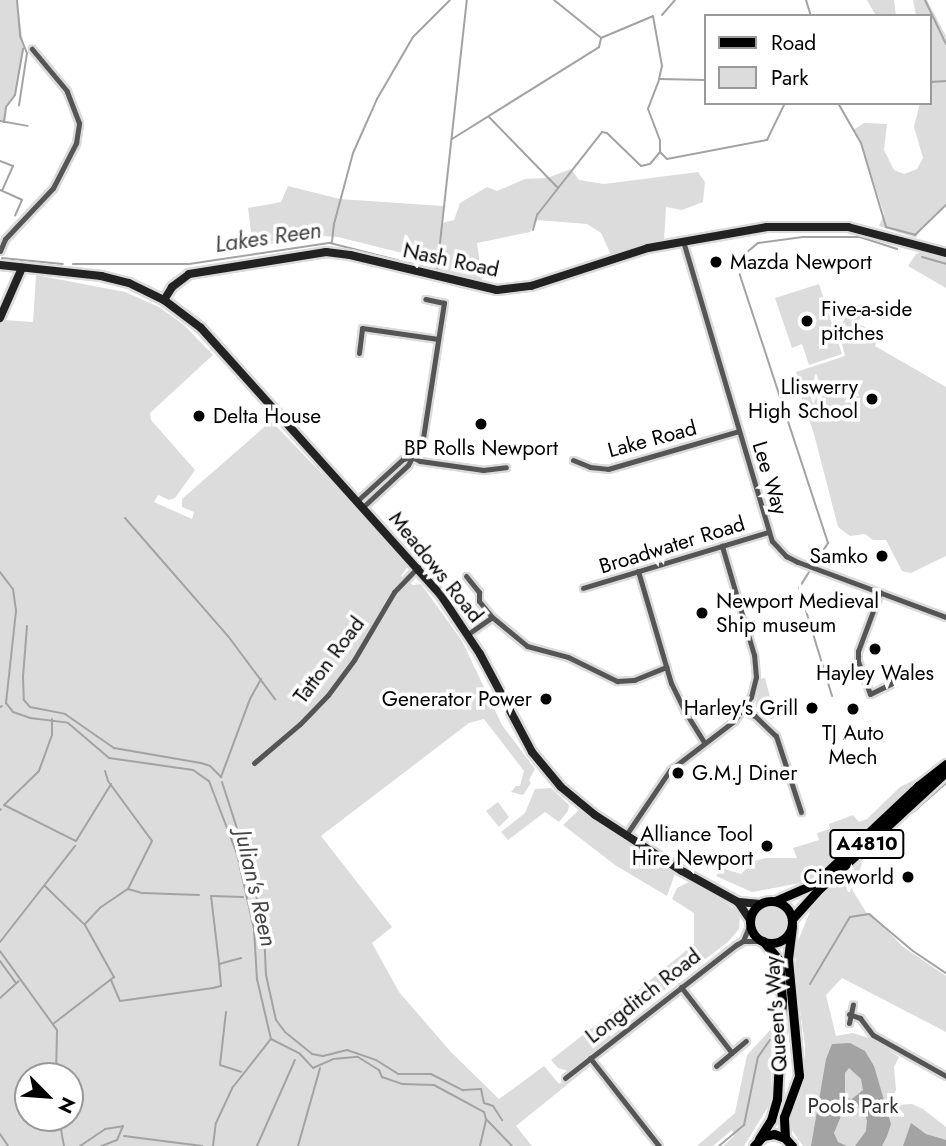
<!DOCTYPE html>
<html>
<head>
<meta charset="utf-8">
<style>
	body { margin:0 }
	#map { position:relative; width:946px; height:1146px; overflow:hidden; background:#fff; font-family:Jost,sans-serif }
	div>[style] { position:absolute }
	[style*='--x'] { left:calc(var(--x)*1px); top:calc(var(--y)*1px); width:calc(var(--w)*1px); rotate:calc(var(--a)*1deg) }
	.green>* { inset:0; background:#dcdcdc }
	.round { border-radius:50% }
	.water>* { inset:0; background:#a3a3a3 }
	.stream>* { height:2px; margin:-1px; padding:0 1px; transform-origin:1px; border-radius:1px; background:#a3a3a3 }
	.roads { filter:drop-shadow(2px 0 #dbdbdb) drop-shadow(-2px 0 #dbdbdb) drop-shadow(0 2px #dbdbdb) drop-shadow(0 -2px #dbdbdb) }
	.street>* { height:5px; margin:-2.5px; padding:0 2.5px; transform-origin:2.5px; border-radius:2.5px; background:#555 }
	.secondary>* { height:8px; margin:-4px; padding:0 4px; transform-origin:4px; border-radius:4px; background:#222 }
	.primary>* { height:9px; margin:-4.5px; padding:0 4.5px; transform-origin:4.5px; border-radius:4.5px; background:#000 }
	.primary>.ring { margin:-4.5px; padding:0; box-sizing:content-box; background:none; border:9px solid #000; border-radius:50% }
	.dots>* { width:19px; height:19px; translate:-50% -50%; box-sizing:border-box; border:4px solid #fff; border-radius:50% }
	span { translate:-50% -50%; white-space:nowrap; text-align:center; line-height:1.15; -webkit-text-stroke:7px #fff; paint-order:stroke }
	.shield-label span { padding:2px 5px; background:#fff; border:2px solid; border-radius:5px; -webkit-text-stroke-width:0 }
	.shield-label { font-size:19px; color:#000; font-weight:700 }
	.street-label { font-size:21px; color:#000 }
	.poi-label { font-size:21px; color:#000 }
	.left { translate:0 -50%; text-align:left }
	.right { translate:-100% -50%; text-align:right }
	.park-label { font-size:21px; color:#333 }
	.water-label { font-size:23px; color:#444; font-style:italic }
	.legend { position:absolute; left:704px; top:14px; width:228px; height:91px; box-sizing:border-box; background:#fff; border:2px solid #999; margin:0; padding:9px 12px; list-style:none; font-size:21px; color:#000 }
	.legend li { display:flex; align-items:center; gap:14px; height:35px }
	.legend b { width:35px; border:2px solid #999 }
	.north { position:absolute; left:14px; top:1062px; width:70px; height:70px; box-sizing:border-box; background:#fff; border:2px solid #999; border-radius:50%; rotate:115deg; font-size:19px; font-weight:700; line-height:28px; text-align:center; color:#000 }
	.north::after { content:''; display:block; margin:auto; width:24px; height:32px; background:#000; clip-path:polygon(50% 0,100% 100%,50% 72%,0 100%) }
</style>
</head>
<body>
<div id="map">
	<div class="green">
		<i style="clip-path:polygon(0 0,17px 0,24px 48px,15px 95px,6px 107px,4px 122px,0 121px)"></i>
		<i style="clip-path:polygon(867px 0,894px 0,896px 16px,876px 16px)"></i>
		<i style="clip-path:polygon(913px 0,927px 0,946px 36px,946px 205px,921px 228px,916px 238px,879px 226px,884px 214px,861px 143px,853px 130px,864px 123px,887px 124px,884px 150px,894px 170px,904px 174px,917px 169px,923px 158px,914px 127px,920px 103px,930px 103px,930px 16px,916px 16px)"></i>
		<i style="clip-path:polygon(571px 169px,579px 180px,604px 184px,698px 172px,705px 182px,703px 202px,682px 210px,666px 207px,664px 242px,611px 255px,601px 233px,587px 224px,537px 220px,530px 232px,477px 243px,483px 285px,432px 271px,434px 261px,338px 237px,322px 236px,253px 247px,248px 208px,281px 202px,288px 186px,340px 199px,443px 206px,442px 223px,454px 220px,460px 203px,487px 187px,497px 191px,525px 179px,547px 178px)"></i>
		<i style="clip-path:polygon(922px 252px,946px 259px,946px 288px,908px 266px,916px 254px)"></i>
		<i style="clip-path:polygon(evenodd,36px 275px,125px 292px,159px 307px,184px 325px,213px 355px,150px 413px,151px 420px,195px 470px,175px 498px,169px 500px,158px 495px,154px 502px,192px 519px,194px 512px,182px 507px,182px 499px,271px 421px,397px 551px,409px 565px,401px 576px,413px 585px,421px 584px,462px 641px,502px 725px,535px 769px,529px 780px,531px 783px,523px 795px,511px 792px,516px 786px,520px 786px,524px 771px,484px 719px,469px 723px,321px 836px,392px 927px,372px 943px,399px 992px,451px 1052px,499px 1099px,544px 1066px,559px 1084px,587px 1063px,589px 1067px,516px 1126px,532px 1146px,0 1146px,0 323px,2px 320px,33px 322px,36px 275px,28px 1076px,70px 1076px,70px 1118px,28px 1118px,28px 1076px)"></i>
		<i style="clip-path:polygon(819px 284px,842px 354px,809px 365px,802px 344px,792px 348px,775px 298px)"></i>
		<i style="clip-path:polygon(848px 306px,862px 314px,858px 323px,879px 336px,875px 346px,946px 387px,946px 556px,911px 573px,902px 571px,886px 540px,873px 540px,865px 534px,850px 536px,838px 527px,814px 434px,800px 393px,796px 372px,845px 356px,839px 333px,840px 313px)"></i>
		<i style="clip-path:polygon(765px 678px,774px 712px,780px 716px,771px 719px,755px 708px,760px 679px)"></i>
		<i style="clip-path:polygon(926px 774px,811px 881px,752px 892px,716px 876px,722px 868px,741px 874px,755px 861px,766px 858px,797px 858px,793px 848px,819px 840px,817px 833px,830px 829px,829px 824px,853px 815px,859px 822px,867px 819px,900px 787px)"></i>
		<i style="clip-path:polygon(551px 788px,569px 805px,568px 811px,559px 822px,545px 812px,508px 840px,501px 832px,525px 813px,535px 789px)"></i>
		<i style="clip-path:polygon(498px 802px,509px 817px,499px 827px,486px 811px)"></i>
		<i style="clip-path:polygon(580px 809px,676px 871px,667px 896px,615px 865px,563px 825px)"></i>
		<i style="clip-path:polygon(863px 860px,853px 891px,868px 915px,871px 913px,902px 946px,946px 976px,946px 1032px,842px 978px,826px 995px,836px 1036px,853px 1033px,872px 1039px,899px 1057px,894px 1067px,896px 1090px,893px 1097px,896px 1105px,912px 1104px,923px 1109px,946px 1127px,946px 1146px,803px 1146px,792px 1130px,790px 1120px,802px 1091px,805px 1073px,805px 1045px,796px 982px,796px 946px,813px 904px)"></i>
		<i style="clip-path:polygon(691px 881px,735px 909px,740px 916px,739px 929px,729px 941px,618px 1026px,608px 1015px,694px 944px,694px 913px,672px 899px,677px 888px)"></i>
		<i class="round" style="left:756px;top:906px;width:32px;height:32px"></i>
		<i style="clip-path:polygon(602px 1020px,611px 1031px,610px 1038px,568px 1071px,558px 1068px,551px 1060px)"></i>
		<i style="clip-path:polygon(772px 1028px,771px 1102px,744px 1146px,723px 1146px,734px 1136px,732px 1130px,713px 1146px,697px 1146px,735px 1113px,747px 1055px)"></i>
	</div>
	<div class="water">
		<i style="clip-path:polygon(evenodd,850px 1043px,865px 1051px,874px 1066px,891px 1124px,887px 1136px,882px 1146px,855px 1146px,866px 1131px,867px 1121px,864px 1109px,858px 1107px,841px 1116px,834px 1133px,838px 1142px,847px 1146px,811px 1146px,826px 1059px,832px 1044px,850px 1043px,849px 1068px,861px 1079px,863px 1090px,852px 1099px,845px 1098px,845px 1073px,849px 1068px)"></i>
		<i style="clip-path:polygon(911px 1123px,926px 1134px,946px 1140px,946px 1146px,903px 1146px)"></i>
	</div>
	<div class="stream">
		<i style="--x:17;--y:0;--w:36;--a:85"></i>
		<i style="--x:20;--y:36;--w:18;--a:68"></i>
		<i style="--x:27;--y:53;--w:53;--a:98.7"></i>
		<i style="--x:554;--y:0;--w:59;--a:38.8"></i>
		<i style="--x:806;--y:0;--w:17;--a:73"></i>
		<i style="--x:925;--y:0;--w:49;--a:64.5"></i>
		<i style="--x:662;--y:15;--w:20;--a:-49"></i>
		<i style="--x:659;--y:80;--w:31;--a:111"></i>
		<i style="--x:648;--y:109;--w:34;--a:69"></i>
		<i style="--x:660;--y:141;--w:11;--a:90"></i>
		<i style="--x:660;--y:152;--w:10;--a:45"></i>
		<i style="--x:667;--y:159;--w:102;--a:-10.8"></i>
		<i style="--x:767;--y:140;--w:41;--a:-64.1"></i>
		<i style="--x:930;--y:82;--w:16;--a:-4"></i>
		<i style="--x:838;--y:103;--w:46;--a:60.1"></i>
		<i style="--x:861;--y:143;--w:88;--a:73.4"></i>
		<i style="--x:886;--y:227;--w:30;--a:15"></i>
		<i style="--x:915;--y:235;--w:43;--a:-44.1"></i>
		<i style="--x:489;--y:117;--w:99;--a:45.8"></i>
		<i style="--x:0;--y:121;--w:28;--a:10"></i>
		<i style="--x:4;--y:122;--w:15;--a:-82"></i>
		<i style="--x:6;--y:107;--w:15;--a:-53"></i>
		<i style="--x:15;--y:95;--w:47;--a:-80.1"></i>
		<i style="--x:452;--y:139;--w:173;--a:-32"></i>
		<i style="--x:599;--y:47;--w:9;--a:-77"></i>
		<i style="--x:601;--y:38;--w:56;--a:-22.9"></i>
		<i style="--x:653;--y:16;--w:51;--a:79.8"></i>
		<i style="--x:662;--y:66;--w:13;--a:103"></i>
		<i style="--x:659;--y:79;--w:47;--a:1.2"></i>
		<i style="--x:0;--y:161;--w:14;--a:21"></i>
		<i style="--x:13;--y:166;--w:27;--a:114"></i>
		<i style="--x:0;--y:190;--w:24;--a:24"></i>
		<i style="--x:22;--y:200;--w:17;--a:114"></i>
		<i style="--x:533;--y:230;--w:16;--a:-75"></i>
		<i style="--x:537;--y:215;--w:105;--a:-51.9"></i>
		<i style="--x:602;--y:132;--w:5;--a:11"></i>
		<i style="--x:607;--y:133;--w:47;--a:44.1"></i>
		<i style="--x:641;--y:166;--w:9;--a:-13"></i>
		<i style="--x:650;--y:164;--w:16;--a:-50"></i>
		<i style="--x:332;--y:242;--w:18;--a:-84"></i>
		<i style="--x:334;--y:224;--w:73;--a:-75"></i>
		<i style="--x:353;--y:153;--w:59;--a:-66"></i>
		<i style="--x:377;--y:99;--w:72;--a:-59.9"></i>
		<i style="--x:413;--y:37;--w:52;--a:-45"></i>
		<i style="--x:922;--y:257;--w:25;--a:16"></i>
		<i style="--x:2;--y:258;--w:61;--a:5.6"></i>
		<i style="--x:73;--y:264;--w:116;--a:0"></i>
		<i style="--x:189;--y:264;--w:143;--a:-8.5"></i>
		<i style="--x:330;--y:243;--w:137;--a:14.3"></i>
		<i style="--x:437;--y:270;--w:272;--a:-83.7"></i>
		<i style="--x:125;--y:518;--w:157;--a:48.9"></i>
		<i style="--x:228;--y:636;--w:79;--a:53.3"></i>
		<i style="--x:815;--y:563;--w:24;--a:-57"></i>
		<i style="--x:828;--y:543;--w:287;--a:-108.2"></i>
		<i style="--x:738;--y:270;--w:12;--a:-81"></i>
		<i style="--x:740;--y:258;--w:23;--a:-40"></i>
		<i style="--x:758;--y:243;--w:45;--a:-7.6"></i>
		<i style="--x:803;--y:237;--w:57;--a:0"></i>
		<i style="--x:860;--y:237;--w:39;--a:18"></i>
		<i style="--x:0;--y:572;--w:21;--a:53"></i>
		<i style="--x:13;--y:589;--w:22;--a:82"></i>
		<i style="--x:16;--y:611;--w:93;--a:96.2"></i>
		<i style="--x:6;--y:703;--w:11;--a:52"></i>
		<i style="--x:13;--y:712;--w:18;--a:19"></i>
		<i style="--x:30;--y:718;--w:38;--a:7"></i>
		<i style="--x:68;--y:723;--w:54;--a:40.5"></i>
		<i style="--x:109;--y:758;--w:85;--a:8.1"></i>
		<i style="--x:193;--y:770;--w:19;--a:35"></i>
		<i style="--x:209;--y:781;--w:78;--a:69"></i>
		<i style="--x:237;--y:854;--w:77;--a:77.2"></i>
		<i style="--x:254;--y:929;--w:50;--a:86.6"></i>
		<i style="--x:257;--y:979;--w:62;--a:76.9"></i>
		<i style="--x:271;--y:1039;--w:33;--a:27"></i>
		<i style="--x:300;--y:1054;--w:19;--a:47"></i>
		<i style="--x:313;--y:1068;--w:22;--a:-24"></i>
		<i style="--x:333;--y:1059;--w:25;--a:-5"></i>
		<i style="--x:358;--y:1057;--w:25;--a:32"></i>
		<i style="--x:379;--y:1070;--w:8;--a:67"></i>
		<i style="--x:382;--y:1077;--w:21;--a:19"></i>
		<i style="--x:402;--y:1084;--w:32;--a:2"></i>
		<i style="--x:434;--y:1085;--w:57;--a:28.4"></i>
		<i style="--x:484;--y:1112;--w:7;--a:74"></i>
		<i style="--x:486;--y:1119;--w:37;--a:46"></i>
		<i style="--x:809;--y:572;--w:19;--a:122"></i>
		<i style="--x:799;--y:588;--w:113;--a:73"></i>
		<i style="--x:27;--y:626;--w:51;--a:94.5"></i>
		<i style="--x:23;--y:677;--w:23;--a:88"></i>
		<i style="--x:24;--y:700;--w:9;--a:49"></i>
		<i style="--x:30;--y:707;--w:36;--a:11"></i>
		<i style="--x:65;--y:714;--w:60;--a:34.8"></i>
		<i style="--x:114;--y:748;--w:88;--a:9.8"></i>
		<i style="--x:201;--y:763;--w:9;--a:18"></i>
		<i style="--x:210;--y:766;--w:16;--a:45"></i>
		<i style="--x:221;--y:777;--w:83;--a:-69.6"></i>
		<i style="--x:250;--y:699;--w:23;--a:-61"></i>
		<i style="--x:0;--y:707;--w:2;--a:-27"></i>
		<i style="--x:52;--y:719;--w:16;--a:90"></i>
		<i style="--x:52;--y:735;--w:38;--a:110"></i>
		<i style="--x:39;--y:771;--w:49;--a:135.8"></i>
		<i style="--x:4;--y:805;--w:80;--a:26.6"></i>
		<i style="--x:76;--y:841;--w:67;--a:-58.4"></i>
		<i style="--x:105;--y:771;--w:10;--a:73"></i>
		<i style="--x:108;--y:781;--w:74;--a:53.7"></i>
		<i style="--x:152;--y:841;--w:54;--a:116.6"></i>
		<i style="--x:222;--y:782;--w:95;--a:72.1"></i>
		<i style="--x:251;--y:872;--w:59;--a:77.4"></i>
		<i style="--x:264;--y:930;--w:45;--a:87.5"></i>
		<i style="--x:266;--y:975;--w:46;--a:77.5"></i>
		<i style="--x:276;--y:1020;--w:15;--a:53"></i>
		<i style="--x:285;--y:1032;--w:35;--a:39"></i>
		<i style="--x:312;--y:1054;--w:11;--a:10"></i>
		<i style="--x:323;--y:1056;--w:25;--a:-14"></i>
		<i style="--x:347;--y:1050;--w:31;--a:19"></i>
		<i style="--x:376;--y:1060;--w:26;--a:32"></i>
		<i style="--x:398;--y:1074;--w:33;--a:0"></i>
		<i style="--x:431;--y:1074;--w:36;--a:27"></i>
		<i style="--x:463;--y:1090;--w:18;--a:-3"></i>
		<i style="--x:481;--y:1089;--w:14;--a:78"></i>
		<i style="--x:484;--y:1103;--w:9;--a:18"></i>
		<i style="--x:493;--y:1106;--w:17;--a:57"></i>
		<i style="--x:0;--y:810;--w:1;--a:-45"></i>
		<i style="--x:912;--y:813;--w:44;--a:-41.3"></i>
		<i style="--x:45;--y:886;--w:56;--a:44.3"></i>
		<i style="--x:85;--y:925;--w:60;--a:60.9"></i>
		<i style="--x:114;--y:977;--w:77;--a:142.4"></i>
		<i style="--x:85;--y:924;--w:23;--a:-47"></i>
		<i style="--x:101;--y:907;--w:32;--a:-34"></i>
		<i style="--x:128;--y:889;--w:15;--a:16"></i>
		<i style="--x:142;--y:893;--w:57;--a:2"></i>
		<i style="--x:0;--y:942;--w:122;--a:-52"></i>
		<i style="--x:0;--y:951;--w:97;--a:54.2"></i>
		<i style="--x:57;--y:1030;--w:46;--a:91.2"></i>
		<i style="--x:0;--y:961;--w:27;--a:54"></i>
		<i style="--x:219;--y:963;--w:67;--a:-96.8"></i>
		<i style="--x:211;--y:896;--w:32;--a:2"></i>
		<i style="--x:111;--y:980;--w:23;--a:67"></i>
		<i style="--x:120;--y:1001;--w:94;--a:-8"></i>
		<i style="--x:213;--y:988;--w:8;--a:-14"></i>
		<i style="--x:221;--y:986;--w:22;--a:-95"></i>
		<i style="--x:219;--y:964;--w:23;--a:-15"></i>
		<i style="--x:810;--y:984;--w:78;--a:-59.2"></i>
		<i style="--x:850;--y:917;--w:19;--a:-9"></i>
		<i style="--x:869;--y:914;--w:57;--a:40.1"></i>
		<i style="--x:913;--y:951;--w:40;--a:34"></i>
		<i style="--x:0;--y:998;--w:25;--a:-42"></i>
		<i style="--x:226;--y:1012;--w:53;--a:96.5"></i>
		<i style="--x:220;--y:1065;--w:22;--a:18"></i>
		<i style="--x:59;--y:1118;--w:28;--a:80"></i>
		<i style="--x:0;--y:1134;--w:14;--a:56"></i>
		<i style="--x:124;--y:1136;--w:79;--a:7.3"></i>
		<i style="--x:80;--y:1146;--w:30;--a:-34"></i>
		<i style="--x:105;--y:1129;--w:18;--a:-9"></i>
		<i style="--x:123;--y:1126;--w:15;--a:113"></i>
		<i style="--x:117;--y:1140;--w:17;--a:159"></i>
		<i style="--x:213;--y:1146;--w:23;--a:-83"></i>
		<i style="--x:216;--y:1123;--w:40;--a:-65"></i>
		<i style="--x:233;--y:1087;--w:60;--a:-51.8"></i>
		<i style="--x:257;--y:1146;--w:94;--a:-66.2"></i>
		<i style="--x:298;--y:1146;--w:81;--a:-74.2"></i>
		<i style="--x:480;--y:1146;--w:27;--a:-77"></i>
		<i style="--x:719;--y:1146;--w:33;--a:-40"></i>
		<i style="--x:744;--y:1125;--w:69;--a:-78.4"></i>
		<i style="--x:758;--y:1057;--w:21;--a:-55"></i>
	</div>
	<div class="roads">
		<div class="street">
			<i style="--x:683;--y:241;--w:313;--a:73.5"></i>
			<i style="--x:772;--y:541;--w:21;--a:47"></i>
			<i style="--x:786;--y:556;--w:13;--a:27"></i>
			<i style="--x:798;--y:562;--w:158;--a:20.4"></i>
			<i style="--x:0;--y:251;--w:13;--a:-67"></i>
			<i style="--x:5;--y:239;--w:70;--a:-46.7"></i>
			<i style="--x:53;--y:188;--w:51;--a:-62.9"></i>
			<i style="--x:76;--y:143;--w:20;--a:-81"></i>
			<i style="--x:79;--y:123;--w:34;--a:-111"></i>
			<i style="--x:67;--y:91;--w:55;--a:-129.8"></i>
			<i style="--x:359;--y:353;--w:25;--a:-83"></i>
			<i style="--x:362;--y:328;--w:77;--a:8.2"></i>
			<i style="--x:573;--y:460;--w:18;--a:22"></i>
			<i style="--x:590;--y:467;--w:18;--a:6"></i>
			<i style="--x:608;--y:469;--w:136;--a:-16.2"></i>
			<i style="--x:358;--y:500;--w:61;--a:-42.3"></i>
			<i style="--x:403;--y:459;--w:9;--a:-13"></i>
			<i style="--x:412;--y:457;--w:9;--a:27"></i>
			<i style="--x:420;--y:461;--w:64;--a:8.1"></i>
			<i style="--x:483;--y:470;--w:23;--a:-7"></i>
			<i style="--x:364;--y:506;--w:60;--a:-43"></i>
			<i style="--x:408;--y:465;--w:31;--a:-61"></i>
			<i style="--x:423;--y:438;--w:137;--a:-81.2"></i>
			<i style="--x:444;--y:303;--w:19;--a:-168"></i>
			<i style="--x:638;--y:571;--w:117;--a:73.6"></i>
			<i style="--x:671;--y:683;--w:30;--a:64"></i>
			<i style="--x:684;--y:710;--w:39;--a:58"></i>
			<i style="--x:466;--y:576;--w:21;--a:51"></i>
			<i style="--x:479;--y:592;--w:9;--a:90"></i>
			<i style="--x:479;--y:601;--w:21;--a:51"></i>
			<i style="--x:583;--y:588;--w:194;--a:-16.8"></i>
			<i style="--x:880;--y:592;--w:63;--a:110.4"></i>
			<i style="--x:858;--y:651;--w:10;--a:90"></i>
			<i style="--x:858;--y:661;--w:35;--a:70"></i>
			<i style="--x:870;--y:694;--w:25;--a:-26"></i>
			<i style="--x:893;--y:683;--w:12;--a:-90"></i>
			<i style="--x:468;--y:634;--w:29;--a:-35"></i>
			<i style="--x:492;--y:617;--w:45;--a:39.6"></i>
			<i style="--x:527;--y:646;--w:42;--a:15"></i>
			<i style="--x:568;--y:657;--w:55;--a:26.1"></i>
			<i style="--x:617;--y:681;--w:17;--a:-3"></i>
			<i style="--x:634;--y:680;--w:35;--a:-22"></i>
			<i style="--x:743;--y:711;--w:13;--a:23"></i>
			<i style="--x:755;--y:716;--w:29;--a:44"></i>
			<i style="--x:776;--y:736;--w:80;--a:71.8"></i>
			<i style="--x:254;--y:763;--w:60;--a:-40.3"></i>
			<i style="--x:300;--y:724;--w:40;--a:-46"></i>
			<i style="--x:328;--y:695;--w:44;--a:-53.4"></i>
			<i style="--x:354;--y:660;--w:79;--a:-59.5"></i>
			<i style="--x:394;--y:592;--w:35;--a:-46"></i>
			<i style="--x:626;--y:835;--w:78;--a:-55.9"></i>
			<i style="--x:670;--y:770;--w:81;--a:-37.4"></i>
			<i style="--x:734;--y:721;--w:29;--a:-55"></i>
			<i style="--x:751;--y:697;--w:21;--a:-76"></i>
			<i style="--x:756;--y:677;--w:22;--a:-95"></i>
			<i style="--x:754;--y:655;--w:114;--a:-106.4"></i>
			<i style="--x:743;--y:941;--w:18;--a:-68"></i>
			<i style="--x:681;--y:987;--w:83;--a:52.3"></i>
			<i style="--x:849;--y:1014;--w:12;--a:20"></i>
			<i style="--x:860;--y:1018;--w:21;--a:53"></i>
			<i style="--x:873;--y:1035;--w:84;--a:29.3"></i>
			<i style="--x:849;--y:1023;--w:19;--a:-78"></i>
			<i style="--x:590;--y:1058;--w:112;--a:51.9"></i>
			<i style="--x:716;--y:1066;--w:39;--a:-40"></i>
			<i style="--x:565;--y:1078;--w:217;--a:-37.9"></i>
			<i style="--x:736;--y:945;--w:8;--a:-30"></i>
			<i style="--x:743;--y:941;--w:18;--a:0"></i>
		</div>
		<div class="secondary">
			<i style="--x:0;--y:265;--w:102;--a:6.2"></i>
			<i style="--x:101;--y:276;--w:29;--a:14"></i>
			<i style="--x:129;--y:283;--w:39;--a:26"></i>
			<i style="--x:164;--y:300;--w:46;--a:37.1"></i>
			<i style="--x:201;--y:328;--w:358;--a:48.1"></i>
			<i style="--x:440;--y:594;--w:72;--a:56.3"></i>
			<i style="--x:480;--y:654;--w:111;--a:62"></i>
			<i style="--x:532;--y:752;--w:45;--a:50.4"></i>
			<i style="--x:561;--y:787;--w:44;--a:39.5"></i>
			<i style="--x:595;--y:815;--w:103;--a:32.8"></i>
			<i style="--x:682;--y:871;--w:64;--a:29"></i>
			<i style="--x:738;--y:902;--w:23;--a:5"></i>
			<i style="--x:164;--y:300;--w:15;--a:-58"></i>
			<i style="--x:172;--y:287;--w:21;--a:-37"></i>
			<i style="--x:189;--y:274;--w:139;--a:-9.1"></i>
			<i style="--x:326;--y:252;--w:24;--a:7"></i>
			<i style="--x:350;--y:255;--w:151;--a:13.4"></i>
			<i style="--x:497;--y:290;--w:34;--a:-7"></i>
			<i style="--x:531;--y:286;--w:123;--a:-18"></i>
			<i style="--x:648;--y:248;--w:121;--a:-10"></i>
			<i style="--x:767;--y:227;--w:81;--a:0"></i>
			<i style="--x:848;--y:227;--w:101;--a:14.9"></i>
			<i style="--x:0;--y:318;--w:55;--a:-66.3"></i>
			<i style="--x:738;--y:902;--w:22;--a:56"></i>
		</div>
		<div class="primary">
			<i style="--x:775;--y:901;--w:43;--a:-23.6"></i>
			<i style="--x:814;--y:884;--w:143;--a:-43.3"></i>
			<i style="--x:918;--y:786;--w:36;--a:-38"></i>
			<i class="ring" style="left:750px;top:901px;width:33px;height:33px"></i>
			<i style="--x:792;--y:919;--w:39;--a:-48"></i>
			<i style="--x:818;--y:890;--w:174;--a:-42.7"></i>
			<i style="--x:785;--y:1138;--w:21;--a:-93"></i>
			<i style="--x:784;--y:1117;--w:44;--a:-69.9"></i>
			<i style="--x:799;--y:1076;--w:118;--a:-95.4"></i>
			<i style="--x:788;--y:959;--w:33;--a:-83"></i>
			<i style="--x:759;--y:1139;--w:22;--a:-58"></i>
			<i style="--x:771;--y:1120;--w:22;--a:-74"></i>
			<i style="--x:777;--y:1099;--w:99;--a:-87.1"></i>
			<i style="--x:782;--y:1000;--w:40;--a:-94.3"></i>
			<i style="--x:779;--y:960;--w:25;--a:-130"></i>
			<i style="--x:754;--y:1146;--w:13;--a:-48"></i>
			<i style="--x:763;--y:1136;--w:11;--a:-10"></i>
			<i style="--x:774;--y:1134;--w:12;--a:20"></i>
			<i style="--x:785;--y:1138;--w:11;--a:49"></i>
		</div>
	</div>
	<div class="dots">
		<i style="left:716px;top:262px;background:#000"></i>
		<i style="left:807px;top:321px;background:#000"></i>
		<i style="left:872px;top:399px;background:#000"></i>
		<i style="left:199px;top:416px;background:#000"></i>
		<i style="left:481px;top:424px;background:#000"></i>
		<i style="left:882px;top:556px;background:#000"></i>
		<i style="left:702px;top:613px;background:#000"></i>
		<i style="left:875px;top:649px;background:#000"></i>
		<i style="left:546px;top:699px;background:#000"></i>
		<i style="left:812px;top:708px;background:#000"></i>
		<i style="left:853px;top:709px;background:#000"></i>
		<i style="left:678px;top:773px;background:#000"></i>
		<i style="left:767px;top:846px;background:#000"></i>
		<i style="left:908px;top:877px;background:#000"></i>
	</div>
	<div class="shield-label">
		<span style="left:867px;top:844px">A4810</span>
	</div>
	<div class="street-label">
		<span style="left:451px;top:260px;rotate:12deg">Nash Road</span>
		<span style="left:652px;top:439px;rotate:-15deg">Lake Road</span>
		<span style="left:770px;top:478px;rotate:73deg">Lee Way</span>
		<span style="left:672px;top:545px;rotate:-17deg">Broadwater Road</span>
		<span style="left:436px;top:567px;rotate:51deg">Meadows Road</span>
		<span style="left:329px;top:660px;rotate:-53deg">Tatton Road</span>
		<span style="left:643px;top:996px;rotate:-38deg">Longditch Road</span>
		<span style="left:776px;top:1014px;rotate:-94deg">Queen's Way</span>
	</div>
	<div class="poi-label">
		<span class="left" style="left:730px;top:262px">Mazda Newport</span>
		<span class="left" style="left:821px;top:321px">Five-a-side<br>pitches</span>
		<span class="right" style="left:858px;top:399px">Lliswerry<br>High School</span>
		<span class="left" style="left:213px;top:416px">Delta House</span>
		<span style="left:481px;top:448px">BP Rolls Newport</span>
		<span class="right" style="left:868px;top:556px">Samko</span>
		<span class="left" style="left:716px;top:613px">Newport Medieval<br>Ship museum</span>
		<span style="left:875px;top:673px">Hayley Wales</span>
		<span class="right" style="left:532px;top:699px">Generator Power</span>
		<span class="right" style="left:798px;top:708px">Harley's Grill</span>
		<span style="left:853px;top:745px">TJ Auto<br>Mech</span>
		<span class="left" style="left:692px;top:773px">G.M.J Diner</span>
		<span class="right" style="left:753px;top:846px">Alliance Tool<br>Hire Newport</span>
		<span class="right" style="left:894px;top:877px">Cineworld</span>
	</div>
	<div class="park-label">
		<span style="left:853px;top:1106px">Pools Park</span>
	</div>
	<div class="water-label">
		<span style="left:268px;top:237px;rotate:-8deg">Lakes Reen</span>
		<span style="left:256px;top:888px;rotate:77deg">Julian's Reen</span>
	</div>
	<ul class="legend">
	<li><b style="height:9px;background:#000"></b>Road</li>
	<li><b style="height:19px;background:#dcdcdc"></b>Park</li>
	</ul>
	<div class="north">N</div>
</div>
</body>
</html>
